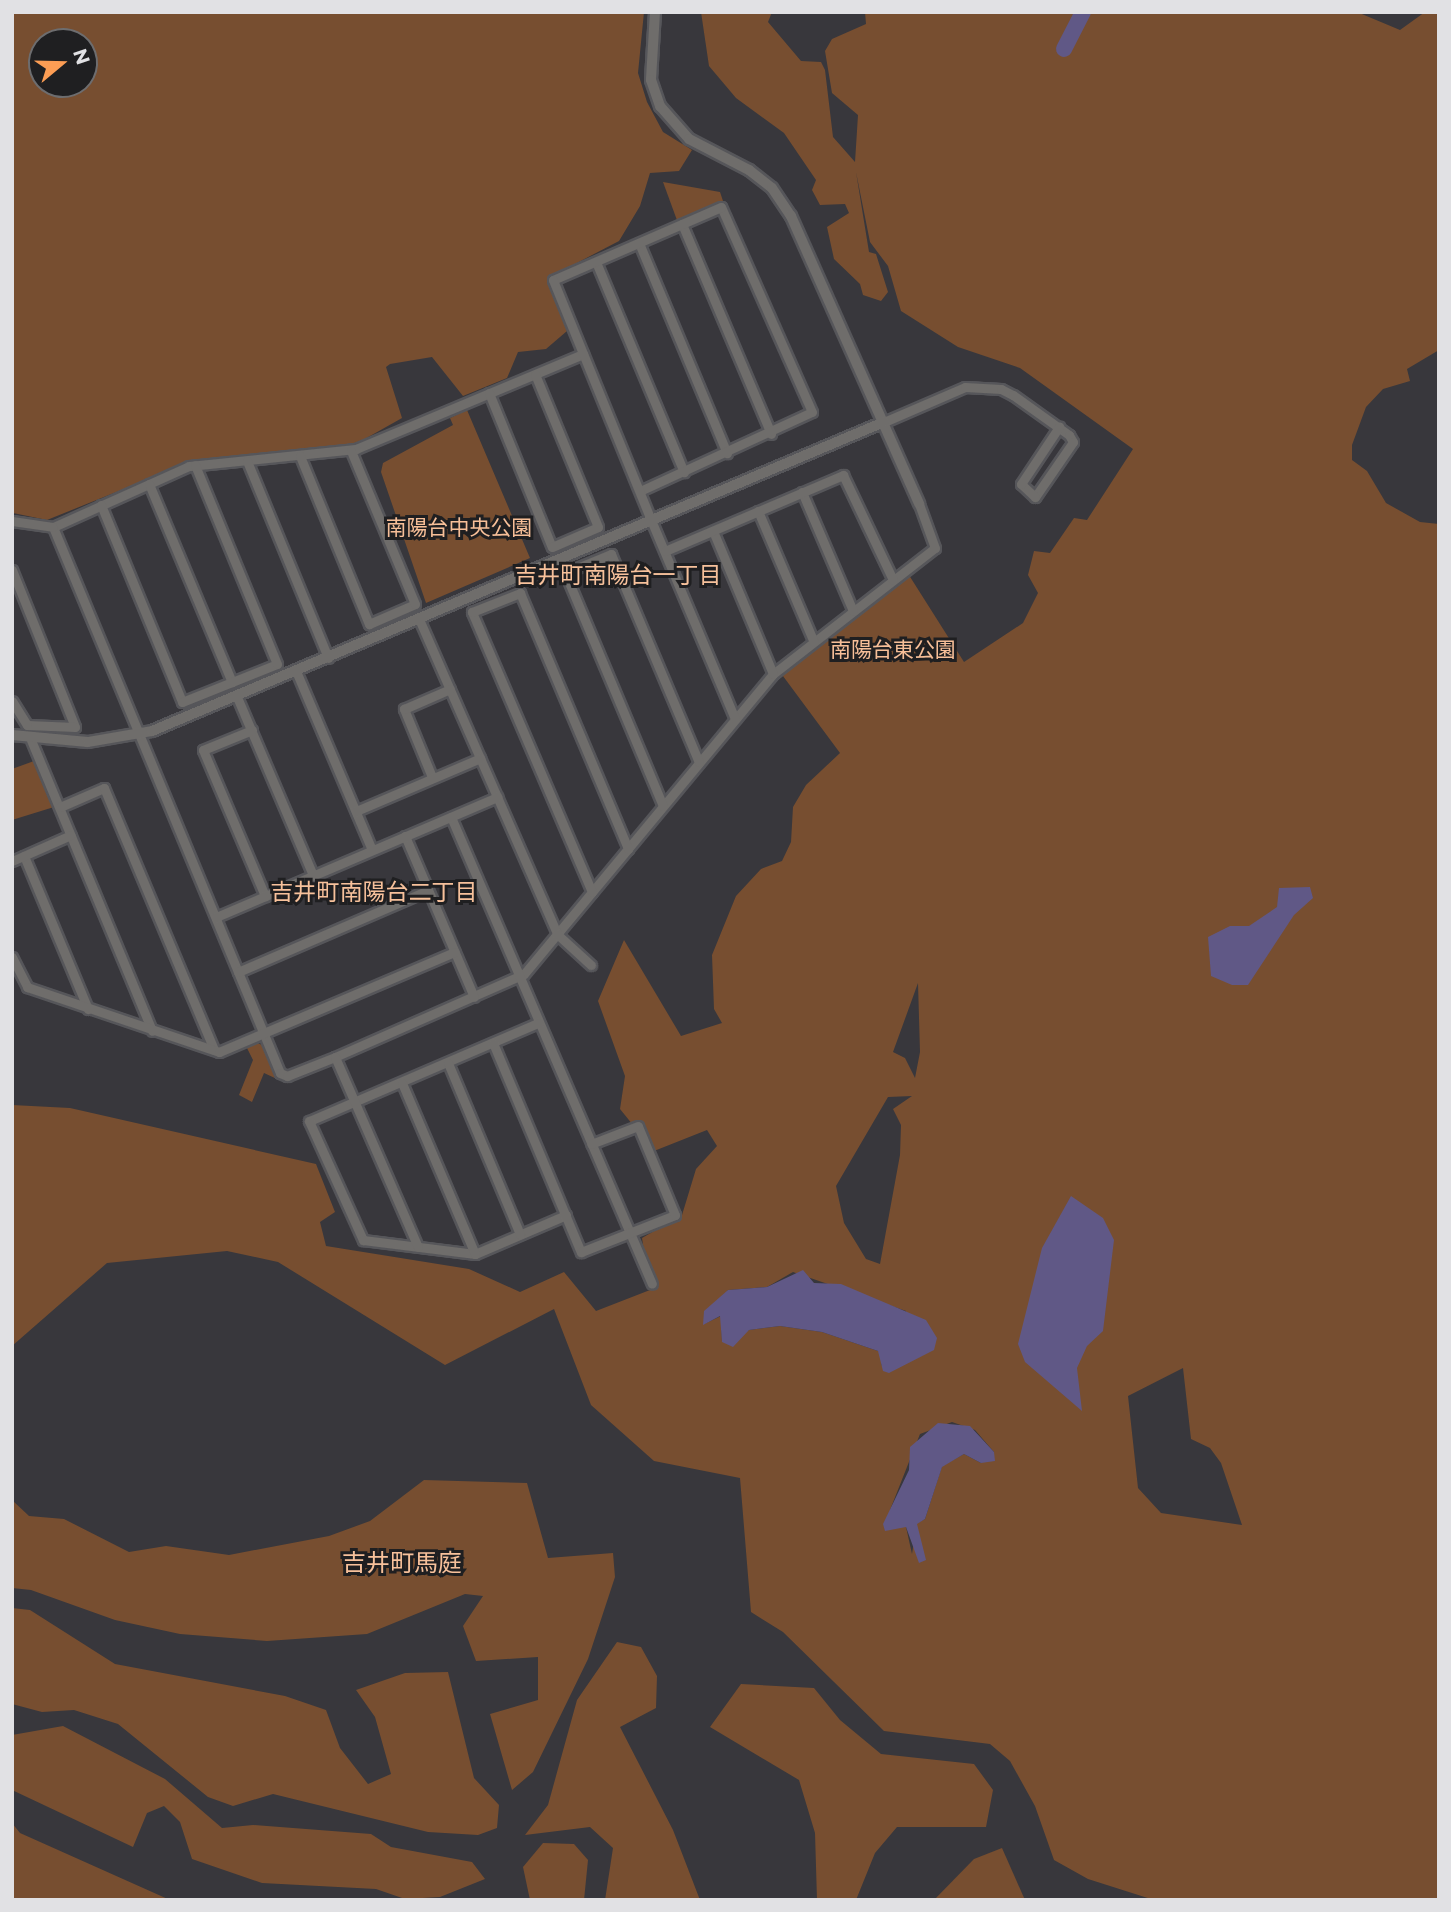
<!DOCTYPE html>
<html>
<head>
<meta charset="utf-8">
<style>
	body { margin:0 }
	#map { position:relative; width:1451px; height:1912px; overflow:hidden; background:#38373c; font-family:Montserrat,"Noto Sans JP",sans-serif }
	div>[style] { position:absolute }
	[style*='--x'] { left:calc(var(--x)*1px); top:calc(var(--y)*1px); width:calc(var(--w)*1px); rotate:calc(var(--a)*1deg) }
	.green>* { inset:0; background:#774e30 }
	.water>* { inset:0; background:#605886 }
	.river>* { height:16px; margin:-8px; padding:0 8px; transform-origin:8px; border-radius:8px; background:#605886 }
	.roads { filter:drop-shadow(2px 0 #56565a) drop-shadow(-2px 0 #56565a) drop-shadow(0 2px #56565a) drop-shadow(0 -2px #56565a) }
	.minor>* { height:9px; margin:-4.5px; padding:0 4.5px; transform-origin:4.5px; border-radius:4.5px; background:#6f6d6b }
	.tertiary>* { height:10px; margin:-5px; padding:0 5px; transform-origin:5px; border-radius:5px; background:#6f6d6b }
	span { translate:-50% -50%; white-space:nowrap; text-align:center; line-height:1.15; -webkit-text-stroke:6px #1f1f21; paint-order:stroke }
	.park-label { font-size:21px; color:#f7bf98 }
	.neighbourhood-label { font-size:23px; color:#f7c19b }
	.quarter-label { font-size:24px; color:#f7c19b }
	.frame { position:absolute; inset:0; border:14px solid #e1e1e4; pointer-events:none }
	.north { position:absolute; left:28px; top:28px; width:70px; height:70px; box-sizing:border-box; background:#1f1f21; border:2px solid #6d6d6f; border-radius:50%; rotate:71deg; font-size:19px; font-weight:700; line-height:28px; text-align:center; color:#e1e1e4 }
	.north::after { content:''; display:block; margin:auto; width:24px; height:32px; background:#fc9d54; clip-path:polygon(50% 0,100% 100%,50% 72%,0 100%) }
</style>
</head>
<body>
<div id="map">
	<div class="green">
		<i style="clip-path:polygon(evenodd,12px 12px,644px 12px,638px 73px,647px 102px,663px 132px,692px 150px,679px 171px,650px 173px,640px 206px,619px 241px,550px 277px,567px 331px,546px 349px,518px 352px,507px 378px,463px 396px,432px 357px,390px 364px,386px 367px,402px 418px,363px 440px,346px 446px,193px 461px,47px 520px,13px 513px,12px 12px,42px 42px,84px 42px,84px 84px,42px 84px,42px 42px)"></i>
		<i style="clip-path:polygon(evenodd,701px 12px,772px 12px,768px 22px,801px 61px,821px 62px,825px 70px,833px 137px,855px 162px,858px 115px,832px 93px,825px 51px,832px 39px,866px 24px,865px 12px,1357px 12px,1400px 30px,1425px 12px,1439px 12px,1439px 350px,1407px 369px,1410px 381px,1383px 389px,1366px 407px,1352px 445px,1352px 460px,1367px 471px,1386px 503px,1420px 522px,1439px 524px,1439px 1900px,1154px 1900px,1088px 1879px,1054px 1860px,1035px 1806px,1010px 1761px,990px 1744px,884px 1731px,783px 1632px,751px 1612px,740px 1478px,654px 1461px,591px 1405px,554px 1309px,445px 1365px,278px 1262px,227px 1251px,107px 1263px,12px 1346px,12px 1105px,70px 1108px,316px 1164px,335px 1212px,320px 1222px,326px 1246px,469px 1269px,520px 1292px,564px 1272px,596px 1311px,650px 1290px,642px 1238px,682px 1215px,696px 1169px,717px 1146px,707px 1130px,654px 1151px,620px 1109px,625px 1076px,598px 1001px,624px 940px,681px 1036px,722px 1023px,714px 1009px,712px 955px,736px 896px,761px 869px,782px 861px,791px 842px,793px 807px,806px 785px,840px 753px,780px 672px,907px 572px,964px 662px,1023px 623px,1038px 593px,1028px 575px,1034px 551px,1050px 553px,1074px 518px,1087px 520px,1133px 449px,1020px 368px,958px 347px,901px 311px,888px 266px,870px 242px,856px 172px,869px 252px,876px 254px,888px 292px,881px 301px,863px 295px,860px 284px,834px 259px,827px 227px,849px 213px,845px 204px,820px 205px,812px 190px,816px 180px,784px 133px,736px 98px,709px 66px,701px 12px,918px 983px,920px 1052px,915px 1078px,905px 1058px,893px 1052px,918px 983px,701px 12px,912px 1096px,893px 1109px,901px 1125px,900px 1155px,880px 1264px,866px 1259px,844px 1223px,836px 1186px,888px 1097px,912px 1096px,701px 12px,793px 1272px,906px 1311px,881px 1366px,883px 1355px,878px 1351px,822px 1332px,780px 1326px,749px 1330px,722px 1342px,721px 1316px,704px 1324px,728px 1290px,767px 1287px,793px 1272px,701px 12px,1183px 1368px,1191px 1439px,1210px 1448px,1221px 1463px,1242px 1525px,1161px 1513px,1138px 1488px,1128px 1396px,1183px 1368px,701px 12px,952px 1422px,975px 1430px,994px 1452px,981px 1463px,964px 1454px,942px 1466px,925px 1519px,917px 1523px,912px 1554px,906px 1527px,890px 1510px,920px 1434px,952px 1422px)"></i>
		<i style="clip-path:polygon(663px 182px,720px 192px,724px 204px,678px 223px)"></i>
		<i style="clip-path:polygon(467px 410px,530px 558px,426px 603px,381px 472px,383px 463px,453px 425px,450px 418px)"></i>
		<i style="clip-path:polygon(34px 761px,54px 807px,12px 820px,12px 769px)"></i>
		<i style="clip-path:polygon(255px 1042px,262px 1045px,277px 1079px,264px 1073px,252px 1102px,239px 1095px,253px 1060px,246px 1046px)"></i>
		<i style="clip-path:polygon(424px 1480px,527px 1483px,548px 1558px,613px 1553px,615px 1577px,588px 1659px,533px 1772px,512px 1790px,490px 1714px,538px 1700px,538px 1657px,476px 1661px,463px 1626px,483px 1596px,465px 1594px,367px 1634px,267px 1641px,180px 1634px,115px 1620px,31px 1590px,12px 1588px,12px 1500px,29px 1516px,64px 1519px,129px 1552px,166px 1546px,229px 1555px,329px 1536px,370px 1521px)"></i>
		<i style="clip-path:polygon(12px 1608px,30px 1610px,115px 1664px,285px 1696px,326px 1710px,340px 1748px,368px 1784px,391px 1774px,375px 1717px,356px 1690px,405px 1673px,448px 1672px,474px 1778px,499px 1805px,497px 1828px,478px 1835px,428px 1832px,273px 1794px,233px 1806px,208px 1797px,118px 1724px,74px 1710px,42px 1712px,12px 1704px)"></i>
		<i style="clip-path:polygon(617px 1642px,641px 1647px,657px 1676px,656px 1708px,620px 1727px,673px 1830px,700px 1900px,605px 1900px,613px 1848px,590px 1827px,525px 1835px,548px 1805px,577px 1700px)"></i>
		<i style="clip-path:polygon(741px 1684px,814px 1688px,840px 1720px,881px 1754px,974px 1764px,993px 1790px,986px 1827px,897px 1827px,875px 1853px,856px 1900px,817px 1900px,815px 1833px,799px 1780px,710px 1727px)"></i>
		<i style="clip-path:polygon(63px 1726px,165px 1779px,222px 1828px,253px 1825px,371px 1834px,391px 1847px,472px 1862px,485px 1879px,440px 1897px,405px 1899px,376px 1889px,262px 1883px,192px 1859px,180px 1822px,164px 1806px,147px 1813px,133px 1847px,12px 1790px,12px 1735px)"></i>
		<i style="clip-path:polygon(12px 1823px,20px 1833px,170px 1900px,12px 1900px)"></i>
		<i style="clip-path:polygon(543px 1843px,574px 1844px,588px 1860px,584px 1900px,530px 1900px,523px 1867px)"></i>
		<i style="clip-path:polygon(1002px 1848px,1025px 1900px,934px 1900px,974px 1859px)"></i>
	</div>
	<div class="water">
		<i style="clip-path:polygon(1310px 887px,1313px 898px,1294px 915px,1248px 985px,1232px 985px,1211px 976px,1208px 937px,1230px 926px,1249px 926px,1277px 907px,1279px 888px)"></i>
		<i style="clip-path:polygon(1071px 1196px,1103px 1218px,1114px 1240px,1103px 1331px,1087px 1346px,1077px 1368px,1082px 1411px,1025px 1362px,1018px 1344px,1042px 1248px)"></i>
		<i style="clip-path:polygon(803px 1270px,814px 1283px,841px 1284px,926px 1320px,937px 1338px,934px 1350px,889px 1373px,883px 1371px,878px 1351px,822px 1332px,780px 1326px,749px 1330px,733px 1347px,722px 1342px,720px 1316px,703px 1325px,704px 1311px,728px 1290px,767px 1287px)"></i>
		<i style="clip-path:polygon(938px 1423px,970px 1426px,994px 1452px,995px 1461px,981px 1463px,964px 1454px,942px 1467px,925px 1519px,917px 1524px,926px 1560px,919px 1563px,906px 1527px,885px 1531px,883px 1524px,909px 1470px,910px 1447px)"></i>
	</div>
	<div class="river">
		<i style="--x:1064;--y:49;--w:42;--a:-62.8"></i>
	</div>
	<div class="roads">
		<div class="minor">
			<i style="--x:682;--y:224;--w:228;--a:67"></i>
			<i style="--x:639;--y:243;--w:228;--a:67.3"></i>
			<i style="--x:596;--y:262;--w:228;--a:67.3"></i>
			<i style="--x:583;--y:354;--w:246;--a:157.3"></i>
			<i style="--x:356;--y:449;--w:168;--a:174.2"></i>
			<i style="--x:189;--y:466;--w:149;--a:155.8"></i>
			<i style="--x:53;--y:527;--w:591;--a:67.42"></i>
			<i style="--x:280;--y:1073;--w:8;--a:23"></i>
			<i style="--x:287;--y:1076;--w:52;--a:-21.6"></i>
			<i style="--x:335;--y:1057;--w:206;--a:-23.7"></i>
			<i style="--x:524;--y:974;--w:390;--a:-50.3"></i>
			<i style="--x:773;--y:674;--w:205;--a:-37.9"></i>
			<i style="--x:935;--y:548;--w:47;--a:-110"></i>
			<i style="--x:489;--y:393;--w:166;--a:67.8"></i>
			<i style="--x:552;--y:547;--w:50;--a:-23.5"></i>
			<i style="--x:598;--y:527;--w:165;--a:-112.4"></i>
			<i style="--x:884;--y:422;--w:88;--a:-23.4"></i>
			<i style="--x:965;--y:387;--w:36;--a:3"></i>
			<i style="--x:1001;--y:389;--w:13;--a:27"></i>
			<i style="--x:1013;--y:395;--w:69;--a:35.5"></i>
			<i style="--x:1069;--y:435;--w:8;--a:60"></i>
			<i style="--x:1073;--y:442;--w:67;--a:124.6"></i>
			<i style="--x:1035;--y:497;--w:19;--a:-137"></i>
			<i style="--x:1021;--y:484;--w:69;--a:-56.3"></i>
			<i style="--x:300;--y:456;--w:182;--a:67.7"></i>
			<i style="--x:369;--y:624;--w:50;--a:-23.5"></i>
			<i style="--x:415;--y:604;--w:166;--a:-112.7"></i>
			<i style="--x:247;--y:461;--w:213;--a:67.6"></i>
			<i style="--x:149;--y:484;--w:215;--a:67.3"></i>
			<i style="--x:640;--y:491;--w:189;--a:-24.7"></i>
			<i style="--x:812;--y:412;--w:224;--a:-113.9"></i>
			<i style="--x:721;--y:207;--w:183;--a:156.5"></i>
			<i style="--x:553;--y:280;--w:259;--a:67.8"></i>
			<i style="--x:651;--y:520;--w:216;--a:67.1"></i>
			<i style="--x:802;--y:492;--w:129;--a:66.8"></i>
			<i style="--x:101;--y:505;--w:213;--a:67.6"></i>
			<i style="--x:182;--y:702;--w:102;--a:-21.8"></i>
			<i style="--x:277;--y:664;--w:215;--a:-112.4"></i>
			<i style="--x:758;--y:511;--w:142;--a:66.9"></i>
			<i style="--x:12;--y:521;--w:41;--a:8.3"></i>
			<i style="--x:713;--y:531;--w:155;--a:67.2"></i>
			<i style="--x:665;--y:551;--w:194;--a:-23.1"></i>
			<i style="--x:843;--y:475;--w:116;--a:64.5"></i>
			<i style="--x:12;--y:570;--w:169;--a:68.1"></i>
			<i style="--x:75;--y:727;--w:48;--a:-177.6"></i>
			<i style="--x:27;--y:725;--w:28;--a:-122"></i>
			<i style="--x:419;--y:619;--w:344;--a:66.3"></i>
			<i style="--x:557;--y:934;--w:46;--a:42.4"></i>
			<i style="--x:296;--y:671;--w:194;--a:67"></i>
			<i style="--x:237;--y:697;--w:194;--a:66.9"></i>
			<i style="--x:252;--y:730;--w:53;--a:157.8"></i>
			<i style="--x:203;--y:750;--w:159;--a:67"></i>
			<i style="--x:31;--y:740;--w:315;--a:67.4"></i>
			<i style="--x:432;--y:777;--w:74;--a:-112.4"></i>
			<i style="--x:404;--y:709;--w:50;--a:-23.5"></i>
			<i style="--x:663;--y:806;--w:253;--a:-112.8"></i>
			<i style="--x:565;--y:573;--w:50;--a:-22.4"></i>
			<i style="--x:611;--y:554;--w:226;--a:67.1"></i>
			<i style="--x:60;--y:807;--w:48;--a:-23.4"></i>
			<i style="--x:104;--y:788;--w:284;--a:67.2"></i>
			<i style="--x:356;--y:811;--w:135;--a:-23.1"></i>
			<i style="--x:451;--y:817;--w:508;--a:66.71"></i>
			<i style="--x:405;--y:836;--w:175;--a:66.8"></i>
			<i style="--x:24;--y:856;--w:166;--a:67.3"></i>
			<i style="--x:12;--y:861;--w:64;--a:-23.8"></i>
			<i style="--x:592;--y:892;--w:305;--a:-113.2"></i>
			<i style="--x:472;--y:612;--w:52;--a:-21.6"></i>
			<i style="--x:520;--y:593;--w:278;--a:67.1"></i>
			<i style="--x:216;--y:917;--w:306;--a:-23.1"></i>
			<i style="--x:12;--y:957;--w:34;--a:63"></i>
			<i style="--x:27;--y:987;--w:203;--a:18.7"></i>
			<i style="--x:219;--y:1052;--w:256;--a:-23"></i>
			<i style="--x:238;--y:972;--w:207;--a:-23.3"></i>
			<i style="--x:538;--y:1023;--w:249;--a:156.8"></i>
			<i style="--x:309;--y:1121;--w:131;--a:65.6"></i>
			<i style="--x:363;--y:1240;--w:113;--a:7.1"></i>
			<i style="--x:475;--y:1254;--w:99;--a:-23.2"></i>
			<i style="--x:493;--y:1043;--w:227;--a:67.2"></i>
			<i style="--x:581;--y:1252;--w:101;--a:-21.5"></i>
			<i style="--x:675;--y:1215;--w:96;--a:-112.6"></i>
			<i style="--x:638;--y:1126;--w:50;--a:159"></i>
			<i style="--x:335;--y:1057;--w:207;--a:66.4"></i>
			<i style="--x:448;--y:1063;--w:186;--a:67.2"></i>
			<i style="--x:402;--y:1083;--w:186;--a:66.9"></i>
		</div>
		<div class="tertiary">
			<i style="--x:655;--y:12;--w:68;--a:93.4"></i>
			<i style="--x:651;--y:80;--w:28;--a:71"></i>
			<i style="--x:660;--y:106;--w:44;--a:48.7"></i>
			<i style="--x:689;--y:139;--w:68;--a:27.3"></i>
			<i style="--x:749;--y:170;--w:29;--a:38"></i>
			<i style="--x:772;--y:188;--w:34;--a:56"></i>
			<i style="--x:791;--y:216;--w:315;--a:66"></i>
			<i style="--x:12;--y:735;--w:76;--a:5.3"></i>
			<i style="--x:88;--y:742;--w:65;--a:-9.8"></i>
			<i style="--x:152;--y:731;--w:795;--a:-22.89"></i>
		</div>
	</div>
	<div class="park-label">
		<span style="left:459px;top:528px">南陽台中央公園</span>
		<span style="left:893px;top:650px">南陽台東公園</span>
	</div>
	<div class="neighbourhood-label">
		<span style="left:618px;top:575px">吉井町南陽台一丁目</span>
		<span style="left:374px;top:892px">吉井町南陽台二丁目</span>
	</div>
	<div class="quarter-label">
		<span style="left:402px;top:1563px">吉井町馬庭</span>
	</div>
	<div class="frame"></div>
	<div class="north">N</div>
</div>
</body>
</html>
